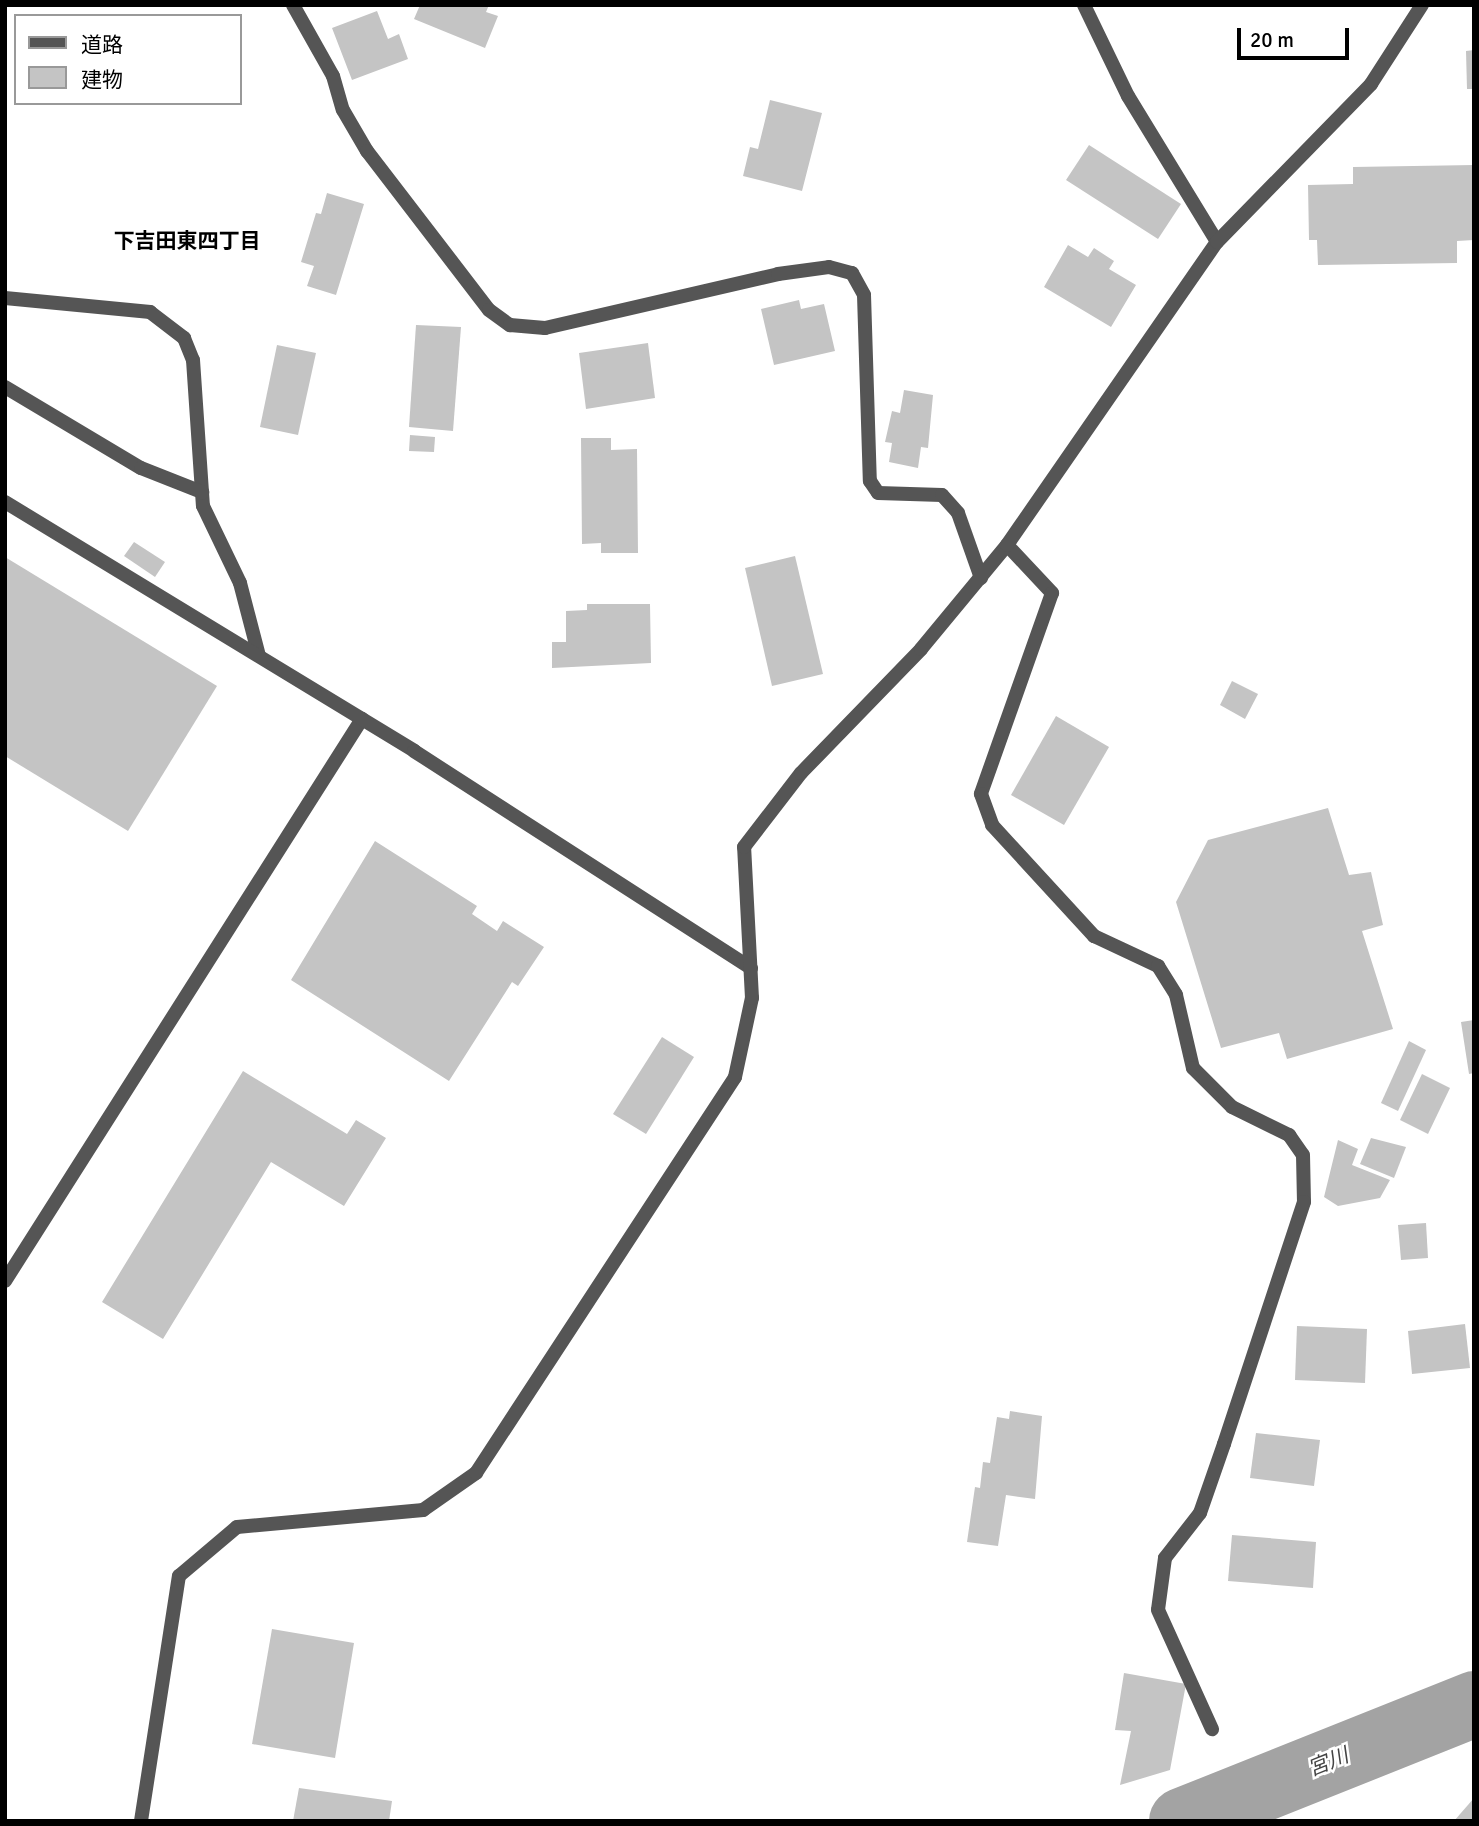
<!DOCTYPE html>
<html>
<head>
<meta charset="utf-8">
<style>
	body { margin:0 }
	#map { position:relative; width:1479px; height:1826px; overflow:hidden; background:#fff; font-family:Signika,"Noto Sans JP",sans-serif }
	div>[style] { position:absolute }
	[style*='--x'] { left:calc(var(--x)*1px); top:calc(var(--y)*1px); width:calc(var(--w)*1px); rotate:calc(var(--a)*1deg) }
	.river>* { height:66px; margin:-33px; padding:0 33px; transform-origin:33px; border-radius:33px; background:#a3a3a3 }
	.building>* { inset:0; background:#c4c4c4 }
	.service>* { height:14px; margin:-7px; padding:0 7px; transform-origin:7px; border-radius:7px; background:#555 }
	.minor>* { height:14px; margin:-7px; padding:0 7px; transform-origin:7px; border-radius:7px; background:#555 }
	span { translate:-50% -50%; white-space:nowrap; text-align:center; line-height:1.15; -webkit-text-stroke:5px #fff; paint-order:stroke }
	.neighbourhood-label { font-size:21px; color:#000; font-weight:700 }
	.water-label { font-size:21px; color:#444; font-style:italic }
	.frame { position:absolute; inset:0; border:7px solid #000; pointer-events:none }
	.legend { position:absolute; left:14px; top:14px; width:228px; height:91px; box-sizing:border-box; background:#fff; border:2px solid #999; margin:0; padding:9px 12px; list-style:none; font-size:21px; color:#000 }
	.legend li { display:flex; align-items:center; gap:14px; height:35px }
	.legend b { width:35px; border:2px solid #999 }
	.scale { position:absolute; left:1237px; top:28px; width:112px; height:32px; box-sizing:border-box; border:4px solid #000; border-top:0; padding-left:9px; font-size:21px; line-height:24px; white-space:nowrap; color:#000; -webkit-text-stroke:5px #fff; paint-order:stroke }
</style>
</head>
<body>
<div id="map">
	<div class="river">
		<i style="--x:1182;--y:1821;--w:315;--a:-21.8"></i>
	</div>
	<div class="building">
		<i style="clip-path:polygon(420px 5px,489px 5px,486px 12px,498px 16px,485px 48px,414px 19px)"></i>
		<i style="clip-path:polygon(377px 11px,388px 39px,399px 34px,408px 59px,352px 80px,332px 28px)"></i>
		<i style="clip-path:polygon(1474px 50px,1474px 89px,1467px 89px,1466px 51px)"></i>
		<i style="clip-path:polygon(770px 100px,822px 113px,802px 191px,743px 176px,750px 147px,758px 149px)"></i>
		<i style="clip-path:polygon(1089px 145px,1181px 204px,1158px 239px,1066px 180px)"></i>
		<i style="clip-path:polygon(1474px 165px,1474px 240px,1457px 241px,1457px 263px,1318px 265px,1317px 240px,1309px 240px,1308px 185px,1353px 184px,1353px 167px)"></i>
		<i style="clip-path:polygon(327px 193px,364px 204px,336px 295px,307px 286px,314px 266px,301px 262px,316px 213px,321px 214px)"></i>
		<i style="clip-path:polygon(1068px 245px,1088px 257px,1094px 248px,1114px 261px,1109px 269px,1136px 285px,1111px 327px,1044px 287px)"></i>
		<i style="clip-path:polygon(799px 300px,801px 309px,824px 304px,835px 351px,774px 365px,761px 309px)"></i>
		<i style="clip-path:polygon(416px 325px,461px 327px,453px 431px,409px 427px)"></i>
		<i style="clip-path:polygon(648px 343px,655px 398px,586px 409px,579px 353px)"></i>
		<i style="clip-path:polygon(277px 345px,316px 353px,298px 435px,260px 427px)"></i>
		<i style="clip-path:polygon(904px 390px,933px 395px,928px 448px,921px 447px,918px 468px,889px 462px,892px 443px,885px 442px,892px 411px,900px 413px)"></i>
		<i style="clip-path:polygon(410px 435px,435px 437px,434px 452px,409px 451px)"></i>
		<i style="clip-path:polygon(581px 438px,611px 438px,611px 450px,637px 449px,638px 553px,601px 553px,601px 543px,582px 544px)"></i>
		<i style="clip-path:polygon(134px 542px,165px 562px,155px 577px,124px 556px)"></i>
		<i style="clip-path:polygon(795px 556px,823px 674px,772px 686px,745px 568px)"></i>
		<i style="clip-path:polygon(5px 557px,217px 686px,128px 831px,5px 756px)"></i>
		<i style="clip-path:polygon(587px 604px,650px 604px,651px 663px,552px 668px,552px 642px,566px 642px,566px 611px,587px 610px)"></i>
		<i style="clip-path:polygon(1232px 681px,1258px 694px,1245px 719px,1220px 705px)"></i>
		<i style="clip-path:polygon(1056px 716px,1109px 747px,1064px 825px,1011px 795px)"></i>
		<i style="clip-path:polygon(1328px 808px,1349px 875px,1371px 872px,1383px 925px,1362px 931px,1393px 1029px,1287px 1059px,1279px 1033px,1221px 1048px,1176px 902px,1208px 840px)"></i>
		<i style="clip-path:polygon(375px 841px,477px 906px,472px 914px,497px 931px,503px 921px,544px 947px,518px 986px,512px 982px,449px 1081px,291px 980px)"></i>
		<i style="clip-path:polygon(1474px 1020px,1474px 1073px,1469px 1074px,1461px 1022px)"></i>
		<i style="clip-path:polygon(662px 1037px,694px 1057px,646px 1134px,613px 1114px)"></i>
		<i style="clip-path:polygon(1409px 1041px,1426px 1050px,1398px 1111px,1381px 1103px)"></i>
		<i style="clip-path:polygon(243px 1071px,347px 1134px,356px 1120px,386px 1138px,344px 1206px,271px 1162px,163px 1339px,102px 1302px)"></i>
		<i style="clip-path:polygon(1422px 1074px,1450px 1088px,1428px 1134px,1400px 1120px)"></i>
		<i style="clip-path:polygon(1371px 1138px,1406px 1147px,1394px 1178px,1360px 1164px)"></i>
		<i style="clip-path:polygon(1338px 1140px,1358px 1149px,1352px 1165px,1390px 1180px,1380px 1198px,1338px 1206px,1324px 1197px)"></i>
		<i style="clip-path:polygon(1426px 1223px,1428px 1258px,1401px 1260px,1398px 1225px)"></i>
		<i style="clip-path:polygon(1465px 1324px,1470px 1368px,1412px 1374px,1408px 1331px)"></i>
		<i style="clip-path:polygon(1297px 1326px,1367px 1329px,1365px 1383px,1295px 1380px)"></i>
		<i style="clip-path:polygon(1010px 1411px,1042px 1416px,1035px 1499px,1006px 1495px,998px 1546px,967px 1542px,975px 1487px,980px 1488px,983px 1462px,990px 1463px,997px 1417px,1009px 1419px)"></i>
		<i style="clip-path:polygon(1256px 1433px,1320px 1440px,1314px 1486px,1250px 1478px)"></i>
		<i style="clip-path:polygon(1232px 1535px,1316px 1542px,1313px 1588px,1228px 1581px)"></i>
		<i style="clip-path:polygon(272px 1629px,354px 1643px,335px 1758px,252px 1744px)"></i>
		<i style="clip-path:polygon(1124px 1673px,1186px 1684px,1170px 1770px,1120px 1785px,1131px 1731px,1115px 1730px)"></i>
		<i style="clip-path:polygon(299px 1788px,392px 1801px,389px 1821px,293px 1821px)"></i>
		<i style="clip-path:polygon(1474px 1798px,1474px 1821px,1454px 1821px)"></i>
	</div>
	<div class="service">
		<i style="--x:5;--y:298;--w:146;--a:5.5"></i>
		<i style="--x:150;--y:312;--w:43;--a:37.4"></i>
		<i style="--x:184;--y:338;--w:24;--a:68"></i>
		<i style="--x:193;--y:360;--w:146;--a:86.1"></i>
		<i style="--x:203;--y:506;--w:85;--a:64.3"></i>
		<i style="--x:240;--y:583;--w:75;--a:75.4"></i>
		<i style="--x:5;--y:387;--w:158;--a:30.8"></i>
		<i style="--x:141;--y:468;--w:66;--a:21.5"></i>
		<i style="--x:1007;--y:545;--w:66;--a:46.8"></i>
		<i style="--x:1052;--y:593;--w:213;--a:109.5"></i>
		<i style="--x:981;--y:794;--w:33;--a:70"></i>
		<i style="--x:992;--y:825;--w:151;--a:47.4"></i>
		<i style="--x:1094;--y:936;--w:71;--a:25.1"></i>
		<i style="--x:1158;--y:966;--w:34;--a:58"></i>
		<i style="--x:1176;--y:995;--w:75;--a:76.9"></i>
		<i style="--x:1193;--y:1068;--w:55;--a:45"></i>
		<i style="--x:1232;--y:1107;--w:64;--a:26.2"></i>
		<i style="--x:1289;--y:1135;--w:24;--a:55"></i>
		<i style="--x:1303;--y:1155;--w:47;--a:88.8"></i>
		<i style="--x:1304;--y:1202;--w:255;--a:108.3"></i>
		<i style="--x:1224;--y:1444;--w:73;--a:109.2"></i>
		<i style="--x:1200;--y:1513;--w:57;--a:127.9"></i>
		<i style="--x:1165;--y:1558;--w:52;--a:97.7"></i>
		<i style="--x:1158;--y:1610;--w:131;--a:65.6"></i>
		<i style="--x:5;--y:1281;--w:666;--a:-57.58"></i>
	</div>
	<div class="minor">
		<i style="--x:293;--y:5;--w:81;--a:60.6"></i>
		<i style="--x:333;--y:76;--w:35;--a:74"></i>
		<i style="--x:343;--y:110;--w:48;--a:59.7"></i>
		<i style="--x:367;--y:151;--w:200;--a:52.5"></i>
		<i style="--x:489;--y:310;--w:26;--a:36"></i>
		<i style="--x:510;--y:325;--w:35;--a:5"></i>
		<i style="--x:545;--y:328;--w:239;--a:-13"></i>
		<i style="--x:778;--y:274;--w:51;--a:-7.8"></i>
		<i style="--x:829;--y:267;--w:24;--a:15"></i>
		<i style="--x:852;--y:273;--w:25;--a:61"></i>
		<i style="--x:864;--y:295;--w:186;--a:88.2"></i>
		<i style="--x:870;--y:481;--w:14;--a:56"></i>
		<i style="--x:878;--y:493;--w:64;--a:1.8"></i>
		<i style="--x:942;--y:495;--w:24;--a:48"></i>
		<i style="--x:958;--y:513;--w:69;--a:70.5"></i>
		<i style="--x:1084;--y:5;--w:101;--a:64.2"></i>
		<i style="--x:1128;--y:96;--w:171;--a:58.6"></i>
		<i style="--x:5;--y:502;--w:479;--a:31.3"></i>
		<i style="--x:414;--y:751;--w:401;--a:32.8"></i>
		<i style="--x:141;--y:1821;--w:248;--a:-81.2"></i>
		<i style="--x:179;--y:1576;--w:76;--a:-40.2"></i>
		<i style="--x:237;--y:1527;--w:187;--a:-5.2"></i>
		<i style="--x:423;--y:1510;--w:65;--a:-34.9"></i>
		<i style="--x:476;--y:1473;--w:473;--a:-56.8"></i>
		<i style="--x:735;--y:1077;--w:81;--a:-77.9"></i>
		<i style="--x:752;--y:998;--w:151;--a:-93"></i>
		<i style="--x:744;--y:847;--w:93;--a:-52.4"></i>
		<i style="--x:801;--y:773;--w:173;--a:-45.9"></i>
		<i style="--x:921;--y:649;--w:135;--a:-50.4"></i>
		<i style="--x:1007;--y:545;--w:369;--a:-55.3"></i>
		<i style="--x:1217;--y:242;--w:221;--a:-45.7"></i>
		<i style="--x:1371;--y:84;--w:94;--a:-57.2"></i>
	</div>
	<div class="neighbourhood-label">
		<span style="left:187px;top:241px">下吉田東四丁目</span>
	</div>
	<div class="water-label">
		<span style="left:1328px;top:1762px;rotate:-22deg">宮川</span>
	</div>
	<div class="frame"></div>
	<ul class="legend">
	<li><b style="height:9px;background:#555"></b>道路</li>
	<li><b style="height:19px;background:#c4c4c4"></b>建物</li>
	</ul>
	<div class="scale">20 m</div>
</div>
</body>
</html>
